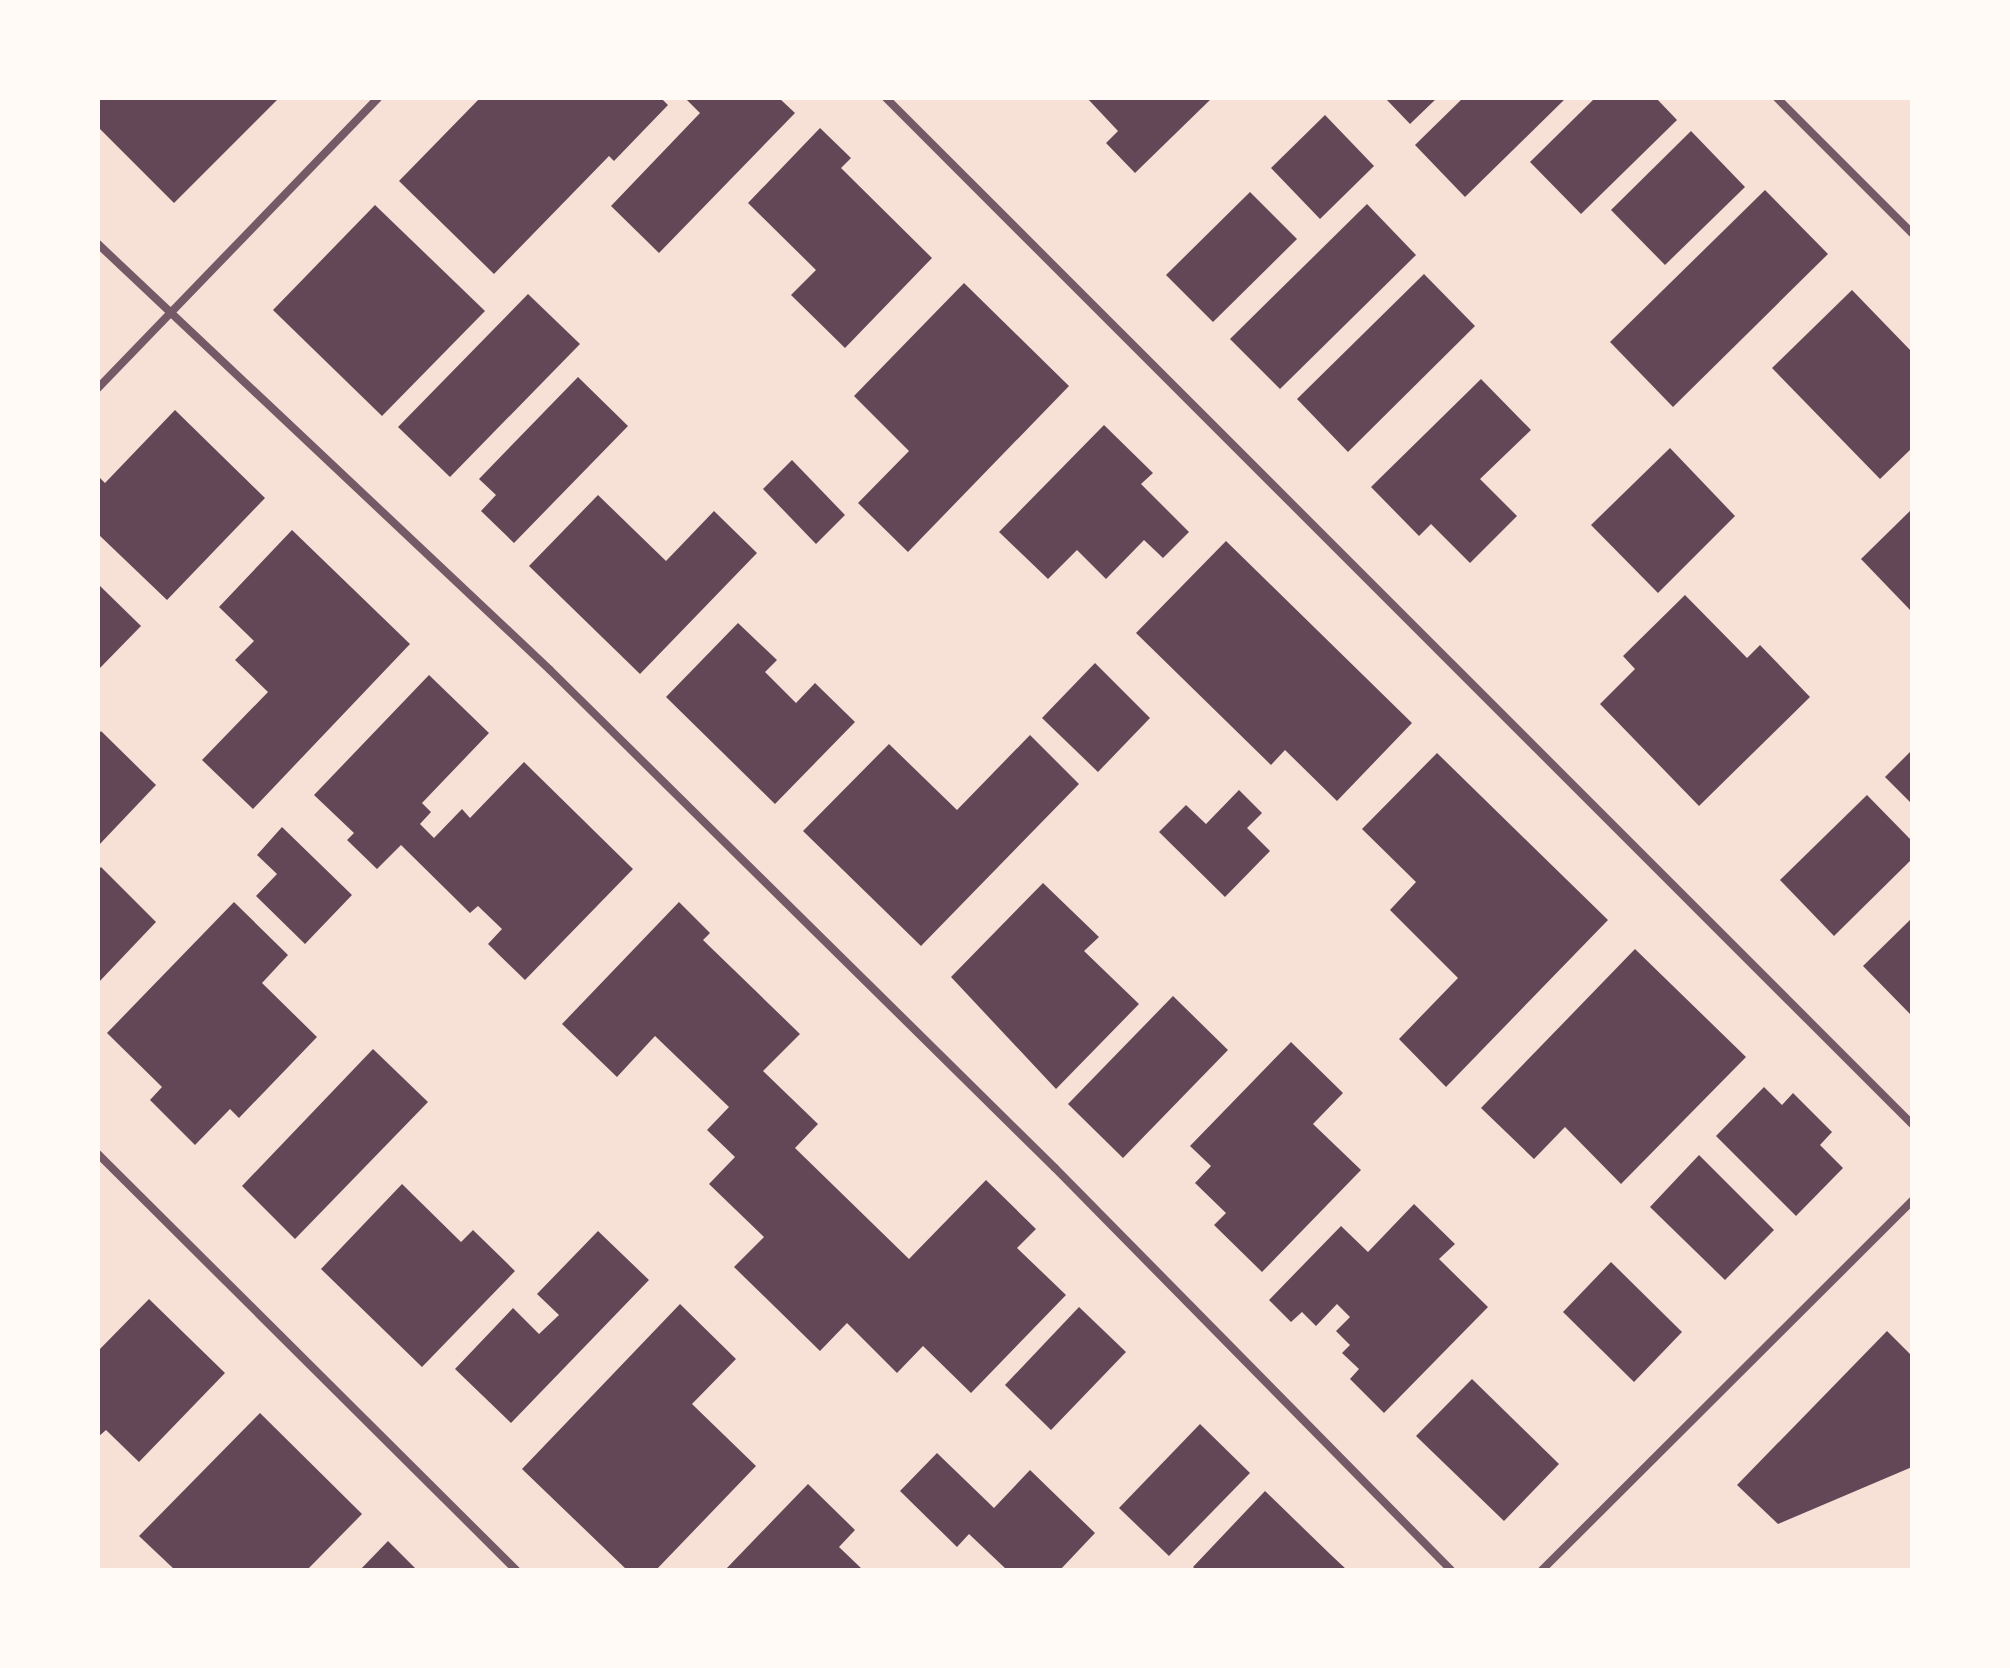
<!DOCTYPE html>
<html>
<head>
<meta charset="utf-8">
<style>
	body { margin:0 }
	#map { position:relative; width:2010px; height:1668px; overflow:hidden; background:#f7e1d7; font-family:"Noto Sans",sans-serif }
	div>[style] { position:absolute }
	[style*='--x'] { left:calc(var(--x)*1px); top:calc(var(--y)*1px); width:calc(var(--w)*1px); rotate:calc(var(--a)*1deg) }
	.building>* { inset:0; background:#644757 }
	.minor>* { height:8px; margin:-4px; padding:0 4px; transform-origin:4px; border-radius:4px; background:#755966 }
	span { translate:-50% -50%; white-space:nowrap; text-align:center; line-height:1.15; -webkit-text-stroke:6px #fffaf5; paint-order:stroke }
	.frame { position:absolute; inset:0; border:100px solid #fffaf5; pointer-events:none }
</style>
</head>
<body>
<div id="map">
	<div class="building">
		<i style="clip-path:polygon(98px 98px,275px 98px,277px 100px,174px 203px,98px 127px)"></i>
		<i style="clip-path:polygon(480px 98px,661px 98px,668px 105px,614px 161px,609px 156px,494px 274px,399px 181px)"></i>
		<i style="clip-path:polygon(685px 98px,779px 98px,795px 113px,659px 253px,611px 206px,700px 113px)"></i>
		<i style="clip-path:polygon(1087px 98px,1212px 98px,1135px 173px,1106px 143px,1118px 131px)"></i>
		<i style="clip-path:polygon(1385px 98px,1437px 98px,1410px 124px)"></i>
		<i style="clip-path:polygon(1463px 98px,1566px 98px,1465px 197px,1415px 145px)"></i>
		<i style="clip-path:polygon(1595px 98px,1656px 98px,1677px 120px,1581px 214px,1530px 162px)"></i>
		<i style="clip-path:polygon(1325px 115px,1374px 166px,1320px 219px,1271px 168px)"></i>
		<i style="clip-path:polygon(820px 128px,851px 158px,841px 168px,932px 258px,845px 348px,791px 295px,816px 270px,748px 203px)"></i>
		<i style="clip-path:polygon(1691px 131px,1745px 187px,1665px 265px,1611px 210px)"></i>
		<i style="clip-path:polygon(1765px 190px,1828px 254px,1673px 407px,1610px 342px)"></i>
		<i style="clip-path:polygon(1250px 192px,1297px 239px,1213px 322px,1166px 275px)"></i>
		<i style="clip-path:polygon(1367px 204px,1416px 255px,1280px 389px,1230px 339px)"></i>
		<i style="clip-path:polygon(375px 205px,485px 311px,382px 416px,273px 310px)"></i>
		<i style="clip-path:polygon(1424px 274px,1475px 326px,1348px 452px,1297px 399px)"></i>
		<i style="clip-path:polygon(964px 283px,1069px 386px,908px 552px,858px 503px,909px 451px,854px 396px)"></i>
		<i style="clip-path:polygon(1852px 290px,1912px 352px,1912px 448px,1880px 479px,1772px 368px)"></i>
		<i style="clip-path:polygon(528px 294px,580px 344px,450px 477px,398px 427px)"></i>
		<i style="clip-path:polygon(578px 377px,628px 426px,514px 543px,481px 511px,496px 495px,479px 479px)"></i>
		<i style="clip-path:polygon(1481px 379px,1531px 430px,1480px 479px,1517px 516px,1470px 563px,1431px 524px,1419px 536px,1371px 487px)"></i>
		<i style="clip-path:polygon(175px 410px,265px 498px,167px 600px,98px 534px,98px 476px,105px 483px)"></i>
		<i style="clip-path:polygon(1104px 425px,1153px 473px,1141px 484px,1189px 532px,1163px 558px,1144px 540px,1106px 579px,1077px 550px,1048px 579px,999px 532px)"></i>
		<i style="clip-path:polygon(1670px 448px,1735px 516px,1658px 593px,1591px 525px)"></i>
		<i style="clip-path:polygon(792px 460px,845px 515px,816px 544px,763px 489px)"></i>
		<i style="clip-path:polygon(598px 495px,666px 561px,714px 511px,757px 553px,640px 674px,529px 566px)"></i>
		<i style="clip-path:polygon(1912px 509px,1912px 612px,1861px 559px)"></i>
		<i style="clip-path:polygon(292px 530px,410px 644px,253px 809px,202px 760px,268px 692px,235px 660px,254px 641px,219px 607px)"></i>
		<i style="clip-path:polygon(1226px 541px,1412px 723px,1337px 801px,1285px 750px,1271px 765px,1136px 633px)"></i>
		<i style="clip-path:polygon(98px 584px,141px 626px,98px 670px)"></i>
		<i style="clip-path:polygon(1685px 595px,1747px 658px,1760px 645px,1810px 697px,1699px 806px,1600px 704px,1635px 669px,1623px 656px)"></i>
		<i style="clip-path:polygon(738px 623px,777px 660px,765px 672px,796px 703px,815px 683px,855px 722px,775px 804px,666px 697px)"></i>
		<i style="clip-path:polygon(1095px 663px,1150px 718px,1098px 772px,1042px 718px)"></i>
		<i style="clip-path:polygon(429px 675px,489px 733px,422px 803px,431px 812px,420px 824px,434px 838px,462px 809px,470px 818px,524px 762px,633px 869px,525px 980px,488px 944px,502px 929px,478px 906px,470px 913px,401px 845px,377px 869px,347px 840px,354px 833px,314px 795px)"></i>
		<i style="clip-path:polygon(101px 731px,156px 785px,98px 846px,98px 735px)"></i>
		<i style="clip-path:polygon(1030px 735px,1079px 784px,921px 946px,803px 831px,889px 744px,957px 810px)"></i>
		<i style="clip-path:polygon(1912px 750px,1912px 804px,1885px 777px)"></i>
		<i style="clip-path:polygon(1437px 753px,1608px 920px,1446px 1087px,1399px 1039px,1458px 978px,1390px 910px,1416px 882px,1362px 829px)"></i>
		<i style="clip-path:polygon(1239px 790px,1262px 813px,1247px 828px,1270px 851px,1225px 897px,1159px 832px,1186px 805px,1206px 824px)"></i>
		<i style="clip-path:polygon(1867px 795px,1912px 841px,1912px 859px,1834px 936px,1780px 880px)"></i>
		<i style="clip-path:polygon(282px 827px,352px 895px,305px 944px,256px 896px,277px 874px,257px 855px)"></i>
		<i style="clip-path:polygon(101px 867px,156px 922px,98px 983px,98px 870px)"></i>
		<i style="clip-path:polygon(1043px 883px,1099px 937px,1084px 951px,1139px 1004px,1056px 1089px,951px 977px)"></i>
		<i style="clip-path:polygon(234px 902px,288px 955px,262px 983px,317px 1037px,239px 1118px,230px 1109px,195px 1145px,150px 1100px,162px 1087px,107px 1033px)"></i>
		<i style="clip-path:polygon(679px 902px,710px 933px,703px 940px,800px 1034px,763px 1071px,818px 1124px,795px 1148px,909px 1259px,986px 1180px,1036px 1229px,1017px 1248px,1066px 1295px,971px 1393px,923px 1346px,897px 1373px,847px 1323px,820px 1351px,734px 1267px,764px 1237px,709px 1184px,735px 1157px,707px 1130px,729px 1107px,655px 1036px,617px 1077px,562px 1024px)"></i>
		<i style="clip-path:polygon(1912px 918px,1912px 1016px,1863px 966px)"></i>
		<i style="clip-path:polygon(1635px 949px,1746px 1057px,1621px 1184px,1565px 1127px,1534px 1159px,1481px 1108px)"></i>
		<i style="clip-path:polygon(1173px 996px,1228px 1050px,1123px 1158px,1068px 1104px)"></i>
		<i style="clip-path:polygon(1291px 1042px,1343px 1093px,1313px 1124px,1361px 1170px,1262px 1272px,1214px 1225px,1226px 1213px,1195px 1183px,1211px 1166px,1190px 1146px)"></i>
		<i style="clip-path:polygon(373px 1049px,428px 1102px,295px 1239px,242px 1186px)"></i>
		<i style="clip-path:polygon(1764px 1087px,1782px 1105px,1793px 1093px,1832px 1132px,1820px 1145px,1843px 1168px,1796px 1216px,1716px 1136px)"></i>
		<i style="clip-path:polygon(1699px 1155px,1774px 1230px,1725px 1280px,1650px 1207px)"></i>
		<i style="clip-path:polygon(402px 1184px,461px 1242px,473px 1230px,515px 1271px,422px 1367px,321px 1269px)"></i>
		<i style="clip-path:polygon(1414px 1204px,1455px 1244px,1439px 1259px,1488px 1307px,1384px 1413px,1350px 1379px,1359px 1369px,1342px 1353px,1350px 1345px,1336px 1331px,1350px 1317px,1337px 1304px,1316px 1326px,1302px 1312px,1291px 1322px,1269px 1300px,1341px 1226px,1368px 1252px)"></i>
		<i style="clip-path:polygon(598px 1231px,649px 1280px,511px 1423px,455px 1369px,513px 1308px,539px 1334px,559px 1315px,537px 1294px)"></i>
		<i style="clip-path:polygon(1611px 1262px,1682px 1332px,1634px 1382px,1563px 1312px)"></i>
		<i style="clip-path:polygon(149px 1299px,225px 1373px,139px 1462px,106px 1430px,98px 1437px,98px 1351px)"></i>
		<i style="clip-path:polygon(680px 1304px,736px 1359px,692px 1404px,756px 1466px,656px 1570px,627px 1570px,522px 1469px)"></i>
		<i style="clip-path:polygon(1079px 1307px,1126px 1352px,1051px 1430px,1005px 1385px)"></i>
		<i style="clip-path:polygon(1887px 1331px,1912px 1356px,1912px 1467px,1778px 1524px,1737px 1485px)"></i>
		<i style="clip-path:polygon(1472px 1379px,1559px 1464px,1504px 1521px,1416px 1436px)"></i>
		<i style="clip-path:polygon(260px 1413px,362px 1514px,307px 1570px,175px 1570px,139px 1536px)"></i>
		<i style="clip-path:polygon(1200px 1424px,1250px 1473px,1169px 1556px,1119px 1508px)"></i>
		<i style="clip-path:polygon(937px 1453px,994px 1508px,1030px 1470px,1095px 1533px,1060px 1570px,1007px 1570px,969px 1534px,957px 1547px,900px 1491px)"></i>
		<i style="clip-path:polygon(808px 1484px,855px 1530px,839px 1547px,863px 1570px,725px 1570px)"></i>
		<i style="clip-path:polygon(1265px 1491px,1331px 1555px,1347px 1570px,1196px 1570px,1193px 1567px)"></i>
		<i style="clip-path:polygon(388px 1541px,417px 1570px,360px 1570px)"></i>
	</div>
	<div class="minor">
		<i style="--x:886;--y:98;--w:1451;--a:45"></i>
		<i style="--x:1777;--y:98;--w:191;--a:45"></i>
		<i style="--x:98;--y:244;--w:621;--a:43.3"></i>
		<i style="--x:550;--y:670;--w:709;--a:44.6"></i>
		<i style="--x:1055;--y:1168;--w:564;--a:45.43"></i>
		<i style="--x:98;--y:388;--w:403;--a:-46"></i>
		<i style="--x:98;--y:1154;--w:590;--a:44.86"></i>
		<i style="--x:1542;--y:1570;--w:523;--a:-44.92"></i>
	</div>
	<div class="frame"></div>
</div>
</body>
</html>
